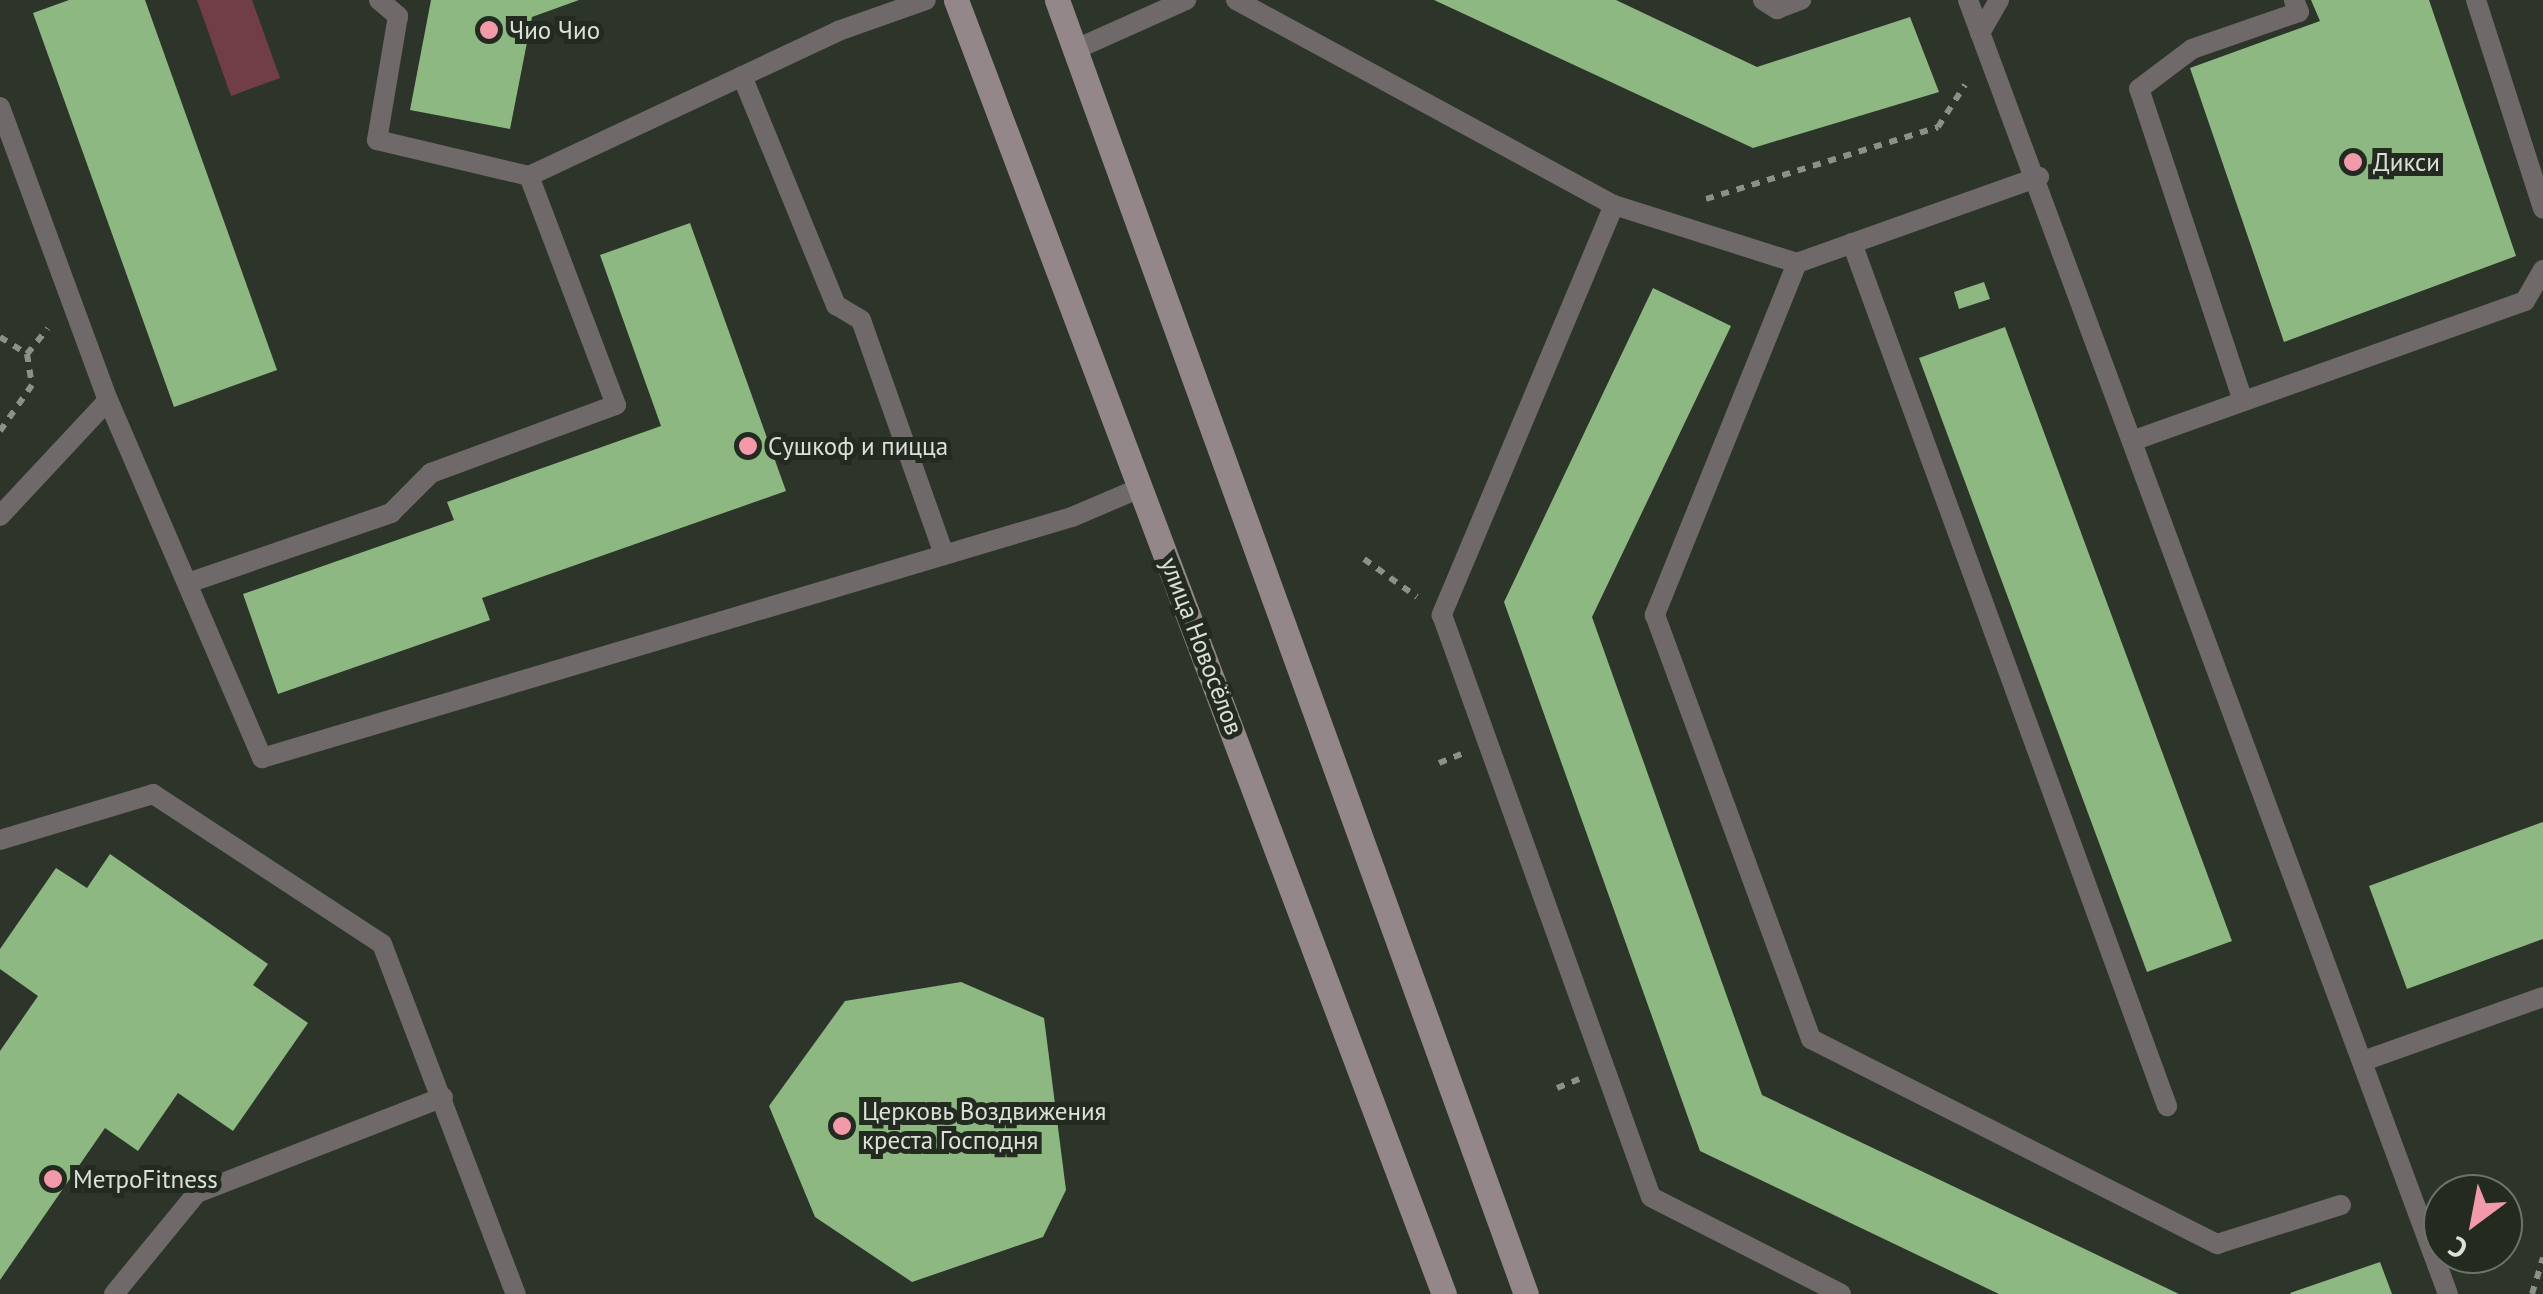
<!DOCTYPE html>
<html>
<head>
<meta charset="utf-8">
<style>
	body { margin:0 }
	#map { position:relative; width:2543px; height:1294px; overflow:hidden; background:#2d352b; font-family:"PT Sans",sans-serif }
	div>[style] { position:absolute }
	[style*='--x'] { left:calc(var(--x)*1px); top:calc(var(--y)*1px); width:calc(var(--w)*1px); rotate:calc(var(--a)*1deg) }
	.green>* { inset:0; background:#713e48 }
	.building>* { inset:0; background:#8db881 }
	.path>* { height:6px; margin-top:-3px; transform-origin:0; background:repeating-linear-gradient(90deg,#8a9188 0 8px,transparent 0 16px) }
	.service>* { height:20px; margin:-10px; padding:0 10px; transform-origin:10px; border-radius:10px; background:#70696a }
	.secondary>* { height:25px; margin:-12.5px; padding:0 12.5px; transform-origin:12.5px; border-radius:12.5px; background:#938789 }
	.dots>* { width:28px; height:28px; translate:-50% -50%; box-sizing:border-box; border:5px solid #232b21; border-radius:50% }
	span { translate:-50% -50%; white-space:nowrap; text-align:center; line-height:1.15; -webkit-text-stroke:10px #232b21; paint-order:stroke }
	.poi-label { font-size:25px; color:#dbe0d9 }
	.left { translate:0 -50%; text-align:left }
	.street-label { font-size:25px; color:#dbe0d9 }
	.north { position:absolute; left:2423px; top:1174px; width:100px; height:100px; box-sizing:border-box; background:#232b21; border:2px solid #6d736b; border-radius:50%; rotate:212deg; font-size:28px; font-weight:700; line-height:40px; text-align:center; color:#dbe0d9 }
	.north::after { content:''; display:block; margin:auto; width:35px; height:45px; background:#f39aaa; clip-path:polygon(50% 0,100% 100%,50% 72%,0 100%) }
</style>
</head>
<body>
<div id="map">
	<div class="green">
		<i style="clip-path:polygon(197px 0,252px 0,280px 78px,231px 96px)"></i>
	</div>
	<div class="building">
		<i style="clip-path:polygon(69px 0,145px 0,277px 370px,174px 407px,33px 13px)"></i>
		<i style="clip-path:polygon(431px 0,579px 0,532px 17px,510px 129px,410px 110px)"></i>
		<i style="clip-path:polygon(1434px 0,1616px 0,1757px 67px,1910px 17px,1939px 92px,1753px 148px)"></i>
		<i style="clip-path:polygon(2311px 0,2429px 0,2516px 256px,2284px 342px,2190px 68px,2320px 21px)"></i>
		<i style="clip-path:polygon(690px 223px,786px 491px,482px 598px,490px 620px,278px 694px,243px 594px,454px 520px,447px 502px,661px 426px,600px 255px)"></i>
		<i style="clip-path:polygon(1984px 282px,1990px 299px,1959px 309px,1954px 292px)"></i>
		<i style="clip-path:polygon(1653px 288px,1731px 326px,1592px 617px,1762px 1095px,2179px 1294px,1999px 1294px,1700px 1151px,1504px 602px)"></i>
		<i style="clip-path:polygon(2005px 327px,2232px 941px,2147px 972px,1919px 358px)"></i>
		<i style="clip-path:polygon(2543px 822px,2543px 939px,2407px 989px,2369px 886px)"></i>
		<i style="clip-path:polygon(110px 854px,268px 964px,253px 985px,308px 1023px,233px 1131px,178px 1093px,138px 1151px,105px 1128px,0 1280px,0 1051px,38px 996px,0 969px,0 949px,56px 868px,87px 888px)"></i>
		<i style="clip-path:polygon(961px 982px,1044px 1018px,1066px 1190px,1043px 1237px,912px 1282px,815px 1217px,769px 1106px,845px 1001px)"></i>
		<i style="clip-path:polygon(2380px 1262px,2392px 1294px,2291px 1294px,2290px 1293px)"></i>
	</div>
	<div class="path">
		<i style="--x:1706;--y:199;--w:243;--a:-17.2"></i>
		<i style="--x:1938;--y:127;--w:50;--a:-57.3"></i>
		<i style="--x:0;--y:337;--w:32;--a:32"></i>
		<i style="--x:27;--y:354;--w:31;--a:81"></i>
		<i style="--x:32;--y:385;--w:56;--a:124.8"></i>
		<i style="--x:27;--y:354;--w:33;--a:-51"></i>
		<i style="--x:1364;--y:559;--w:65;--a:35.6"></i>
		<i style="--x:1439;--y:763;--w:24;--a:-22"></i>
		<i style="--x:1557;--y:1088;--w:24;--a:-22"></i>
		<i style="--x:2532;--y:1294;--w:38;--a:-73"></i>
	</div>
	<div class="service">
		<i style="--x:379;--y:0;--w:25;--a:40"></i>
		<i style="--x:398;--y:16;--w:126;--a:99.6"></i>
		<i style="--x:377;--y:140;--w:156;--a:13.3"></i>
		<i style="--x:1236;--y:0;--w:430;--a:28.5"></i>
		<i style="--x:1614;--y:205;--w:192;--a:17.6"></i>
		<i style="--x:1797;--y:263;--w:257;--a:-19.6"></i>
		<i style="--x:1763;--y:0;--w:17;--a:33"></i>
		<i style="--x:1777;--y:9;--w:26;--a:-21"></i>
		<i style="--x:1968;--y:0;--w:1380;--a:69.65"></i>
		<i style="--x:2476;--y:0;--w:219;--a:72.2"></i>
		<i style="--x:1980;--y:33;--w:38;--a:-60"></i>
		<i style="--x:1074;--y:50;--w:123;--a:-24.1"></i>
		<i style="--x:742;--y:76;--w:248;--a:67.7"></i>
		<i style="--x:836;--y:305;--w:29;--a:31"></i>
		<i style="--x:861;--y:320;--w:248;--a:70.5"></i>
		<i style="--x:0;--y:107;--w:312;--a:69.8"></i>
		<i style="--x:108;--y:400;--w:390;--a:66.7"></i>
		<i style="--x:262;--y:758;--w:845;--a:-16.57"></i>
		<i style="--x:1072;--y:517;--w:74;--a:-23.1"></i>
		<i style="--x:1614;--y:205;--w:445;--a:112.8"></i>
		<i style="--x:1442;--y:615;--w:618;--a:70.25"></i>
		<i style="--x:1651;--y:1197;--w:213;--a:27"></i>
		<i style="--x:1852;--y:243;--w:919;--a:69.95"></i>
		<i style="--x:1797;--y:263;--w:380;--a:112"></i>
		<i style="--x:1655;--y:615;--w:452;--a:69.8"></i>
		<i style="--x:1811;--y:1039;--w:455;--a:26.8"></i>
		<i style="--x:2217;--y:1244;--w:130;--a:-17.5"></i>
		<i style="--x:2242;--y:398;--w:326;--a:-108.4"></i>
		<i style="--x:2139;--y:89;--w:66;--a:-37"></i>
		<i style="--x:2192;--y:49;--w:113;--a:-19.1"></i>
		<i style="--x:2299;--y:12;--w:13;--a:-113"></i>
		<i style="--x:2132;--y:441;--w:417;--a:-19.6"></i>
		<i style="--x:2525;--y:301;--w:36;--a:-60"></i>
		<i style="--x:0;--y:516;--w:158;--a:-47"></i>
		<i style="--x:188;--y:583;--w:215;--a:-19"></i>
		<i style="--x:391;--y:513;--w:57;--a:-45"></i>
		<i style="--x:431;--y:473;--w:197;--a:-20.2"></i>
		<i style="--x:616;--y:405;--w:245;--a:-110.8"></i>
		<i style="--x:529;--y:176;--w:341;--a:-25.1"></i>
		<i style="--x:838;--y:31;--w:93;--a:-19.4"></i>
		<i style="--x:0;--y:840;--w:160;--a:-16.7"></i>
		<i style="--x:153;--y:794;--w:274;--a:33.2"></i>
		<i style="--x:382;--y:944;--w:375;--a:69.1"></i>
		<i style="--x:2366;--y:1060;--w:188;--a:-19.6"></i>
		<i style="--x:114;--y:1294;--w:131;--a:-50.6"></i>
		<i style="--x:197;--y:1193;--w:264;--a:-21.3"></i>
	</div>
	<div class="secondary">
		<i style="--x:956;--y:0;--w:1383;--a:69.34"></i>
		<i style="--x:1057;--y:0;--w:1376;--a:70.08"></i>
	</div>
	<div class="dots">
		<i style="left:489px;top:30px;background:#f39aaa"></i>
		<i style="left:2353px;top:162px;background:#f39aaa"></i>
		<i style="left:748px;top:446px;background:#f39aaa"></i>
		<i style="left:842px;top:1126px;background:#f39aaa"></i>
		<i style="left:53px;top:1179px;background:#f39aaa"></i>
	</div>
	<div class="poi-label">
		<span class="left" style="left:509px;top:30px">Чио Чио</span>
		<span class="left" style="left:2373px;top:162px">Дикси</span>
		<span class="left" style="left:768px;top:446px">Сушкоф и пицца</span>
		<span class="left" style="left:862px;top:1126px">Церковь Воздвижения<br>креста Господня</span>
		<span class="left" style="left:73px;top:1179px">МетроFitness</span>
	</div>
	<div class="street-label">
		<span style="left:1202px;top:646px;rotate:69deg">улица Новосёлов</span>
	</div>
	<div class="north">С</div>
</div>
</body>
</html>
